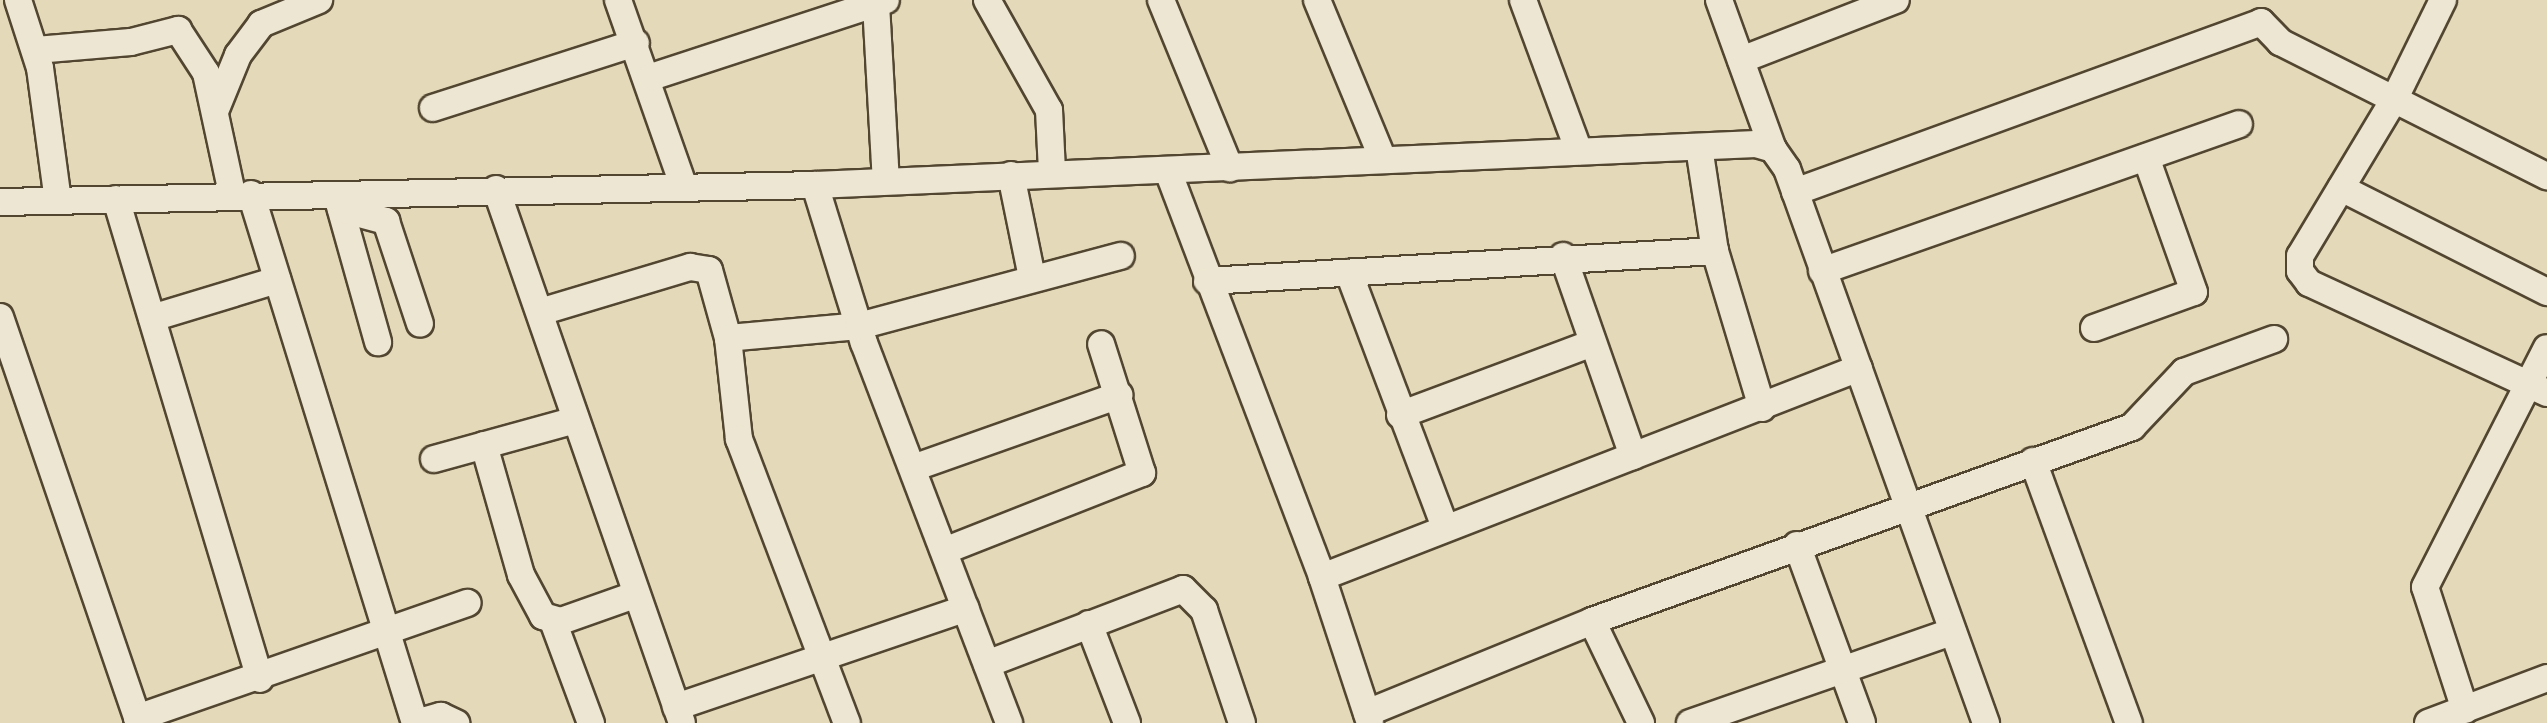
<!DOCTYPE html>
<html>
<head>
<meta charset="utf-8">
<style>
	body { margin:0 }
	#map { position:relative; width:2547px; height:723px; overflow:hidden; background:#e4d9b9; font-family:"IM FELL Double Pica",serif }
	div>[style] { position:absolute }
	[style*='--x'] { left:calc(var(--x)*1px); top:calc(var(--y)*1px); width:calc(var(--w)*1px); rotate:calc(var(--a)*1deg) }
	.roads { filter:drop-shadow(2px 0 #524631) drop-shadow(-2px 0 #524631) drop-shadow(0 2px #524631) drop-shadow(0 -2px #524631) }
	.minor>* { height:26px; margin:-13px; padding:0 13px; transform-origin:13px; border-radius:13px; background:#ede6d2 }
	span { translate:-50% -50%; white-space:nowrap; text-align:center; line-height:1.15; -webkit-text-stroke:6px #ede6d2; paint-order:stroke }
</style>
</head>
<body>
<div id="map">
	<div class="roads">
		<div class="minor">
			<i style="--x:18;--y:0;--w:71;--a:72.1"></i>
			<i style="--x:40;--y:68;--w:134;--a:82.3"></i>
			<i style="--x:618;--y:0;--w:196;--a:70.6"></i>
			<i style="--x:987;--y:0;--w:126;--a:60.6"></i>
			<i style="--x:1049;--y:110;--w:62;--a:87.2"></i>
			<i style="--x:1161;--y:0;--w:182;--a:67.7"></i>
			<i style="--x:1317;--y:0;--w:172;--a:67.5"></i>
			<i style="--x:1523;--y:0;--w:161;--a:69.7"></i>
			<i style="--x:1719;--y:0;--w:158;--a:70.1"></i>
			<i style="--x:2443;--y:0;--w:109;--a:116.1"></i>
			<i style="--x:2395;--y:98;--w:184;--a:121"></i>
			<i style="--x:2300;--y:256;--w:15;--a:90"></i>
			<i style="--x:2300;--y:271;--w:15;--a:53"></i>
			<i style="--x:2309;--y:283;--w:262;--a:24.8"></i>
			<i style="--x:876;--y:4;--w:177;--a:86.8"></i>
			<i style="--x:36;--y:50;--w:95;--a:-4.8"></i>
			<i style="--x:131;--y:42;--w:49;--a:-14.3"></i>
			<i style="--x:178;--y:30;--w:51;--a:56.9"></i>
			<i style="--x:206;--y:73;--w:123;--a:77.8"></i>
			<i style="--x:1741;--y:60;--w:166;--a:-21.2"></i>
			<i style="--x:651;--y:77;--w:247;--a:-18.1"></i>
			<i style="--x:433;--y:108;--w:213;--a:-17.8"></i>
			<i style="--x:216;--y:109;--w:58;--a:-67.8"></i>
			<i style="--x:238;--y:55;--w:39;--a:-53"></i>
			<i style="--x:261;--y:24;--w:63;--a:-22.5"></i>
			<i style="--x:1699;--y:147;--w:105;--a:81.3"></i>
			<i style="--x:1715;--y:251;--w:164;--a:73.3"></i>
			<i style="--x:1168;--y:171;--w:434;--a:69.2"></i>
			<i style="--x:1322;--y:577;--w:154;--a:71.8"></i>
			<i style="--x:1011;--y:175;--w:104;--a:78.4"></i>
			<i style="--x:815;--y:185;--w:165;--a:72.8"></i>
			<i style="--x:864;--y:343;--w:407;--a:69.1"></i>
			<i style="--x:2341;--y:188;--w:231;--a:26.8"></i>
			<i style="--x:496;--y:189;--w:565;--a:70.8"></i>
			<i style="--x:1795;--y:192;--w:496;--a:-20"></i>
			<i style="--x:2261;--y:22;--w:28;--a:46"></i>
			<i style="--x:2280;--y:42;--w:299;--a:26.7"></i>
			<i style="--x:251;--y:194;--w:554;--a:72.78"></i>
			<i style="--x:337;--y:196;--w:152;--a:74.3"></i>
			<i style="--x:116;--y:199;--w:501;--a:73.3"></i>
			<i style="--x:0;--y:202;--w:815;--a:-1.19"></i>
			<i style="--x:815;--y:185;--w:942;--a:-2.49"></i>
			<i style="--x:1756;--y:144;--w:18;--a:16"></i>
			<i style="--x:1773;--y:149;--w:24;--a:55"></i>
			<i style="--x:1787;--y:169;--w:589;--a:70.24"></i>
			<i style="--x:341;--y:209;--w:47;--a:14.9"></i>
			<i style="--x:386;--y:221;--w:108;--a:71.7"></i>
			<i style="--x:1563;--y:256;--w:212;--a:70.7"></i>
			<i style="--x:1822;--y:271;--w:442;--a:-19.4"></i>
			<i style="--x:1349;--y:273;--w:272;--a:69.3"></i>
			<i style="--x:1207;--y:281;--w:509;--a:-3.38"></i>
			<i style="--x:540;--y:312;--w:157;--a:-16.7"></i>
			<i style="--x:690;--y:267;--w:19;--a:9"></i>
			<i style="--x:709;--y:270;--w:71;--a:74.4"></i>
			<i style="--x:728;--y:338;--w:102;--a:83.8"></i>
			<i style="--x:739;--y:439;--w:304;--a:69.2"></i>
			<i style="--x:0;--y:317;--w:429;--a:71.1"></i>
			<i style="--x:152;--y:318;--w:131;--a:-16.9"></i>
			<i style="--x:2094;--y:328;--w:106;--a:-19.8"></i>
			<i style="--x:2194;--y:292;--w:143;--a:-109.6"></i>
			<i style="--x:728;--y:338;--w:132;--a:-5.2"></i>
			<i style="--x:859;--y:326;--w:271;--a:-15"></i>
			<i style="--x:1400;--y:415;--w:203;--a:-20.5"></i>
			<i style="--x:484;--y:445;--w:135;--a:74.1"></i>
			<i style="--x:521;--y:575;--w:47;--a:61.8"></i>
			<i style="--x:543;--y:616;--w:19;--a:16"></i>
			<i style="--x:561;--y:621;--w:78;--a:-19.4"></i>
			<i style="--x:434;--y:459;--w:147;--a:-15.4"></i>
			<i style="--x:2033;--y:461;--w:279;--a:69.9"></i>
			<i style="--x:913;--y:468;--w:219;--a:-19.5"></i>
			<i style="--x:1797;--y:545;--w:189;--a:69.9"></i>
			<i style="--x:944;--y:551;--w:213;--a:-21.5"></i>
			<i style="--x:1142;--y:473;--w:135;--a:-107.6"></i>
			<i style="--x:1322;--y:577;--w:576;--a:-21.27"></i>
			<i style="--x:553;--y:621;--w:109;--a:69.6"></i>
			<i style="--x:1592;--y:621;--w:113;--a:64.3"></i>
			<i style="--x:1089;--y:624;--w:106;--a:69"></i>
			<i style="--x:987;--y:664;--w:210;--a:-20.9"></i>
			<i style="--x:1183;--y:589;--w:30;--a:45"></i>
			<i style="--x:1204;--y:610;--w:119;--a:71.4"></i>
			<i style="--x:676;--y:707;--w:306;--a:-18.8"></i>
			<i style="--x:2465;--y:710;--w:129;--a:-108"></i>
			<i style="--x:2425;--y:587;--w:268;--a:-63"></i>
			<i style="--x:1367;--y:713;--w:243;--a:-22.2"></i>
			<i style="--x:1592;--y:621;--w:574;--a:-19.76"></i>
			<i style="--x:2132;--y:427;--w:76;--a:-46.6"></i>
			<i style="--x:2184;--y:372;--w:96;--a:-20.1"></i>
			<i style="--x:137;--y:718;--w:350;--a:-19.2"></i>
			<i style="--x:416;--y:723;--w:26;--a:-16"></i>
			<i style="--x:441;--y:716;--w:17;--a:25"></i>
			<i style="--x:1690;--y:723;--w:277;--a:-19.2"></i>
			<i style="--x:2428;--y:723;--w:127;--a:-20.7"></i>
		</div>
	</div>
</div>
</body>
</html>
